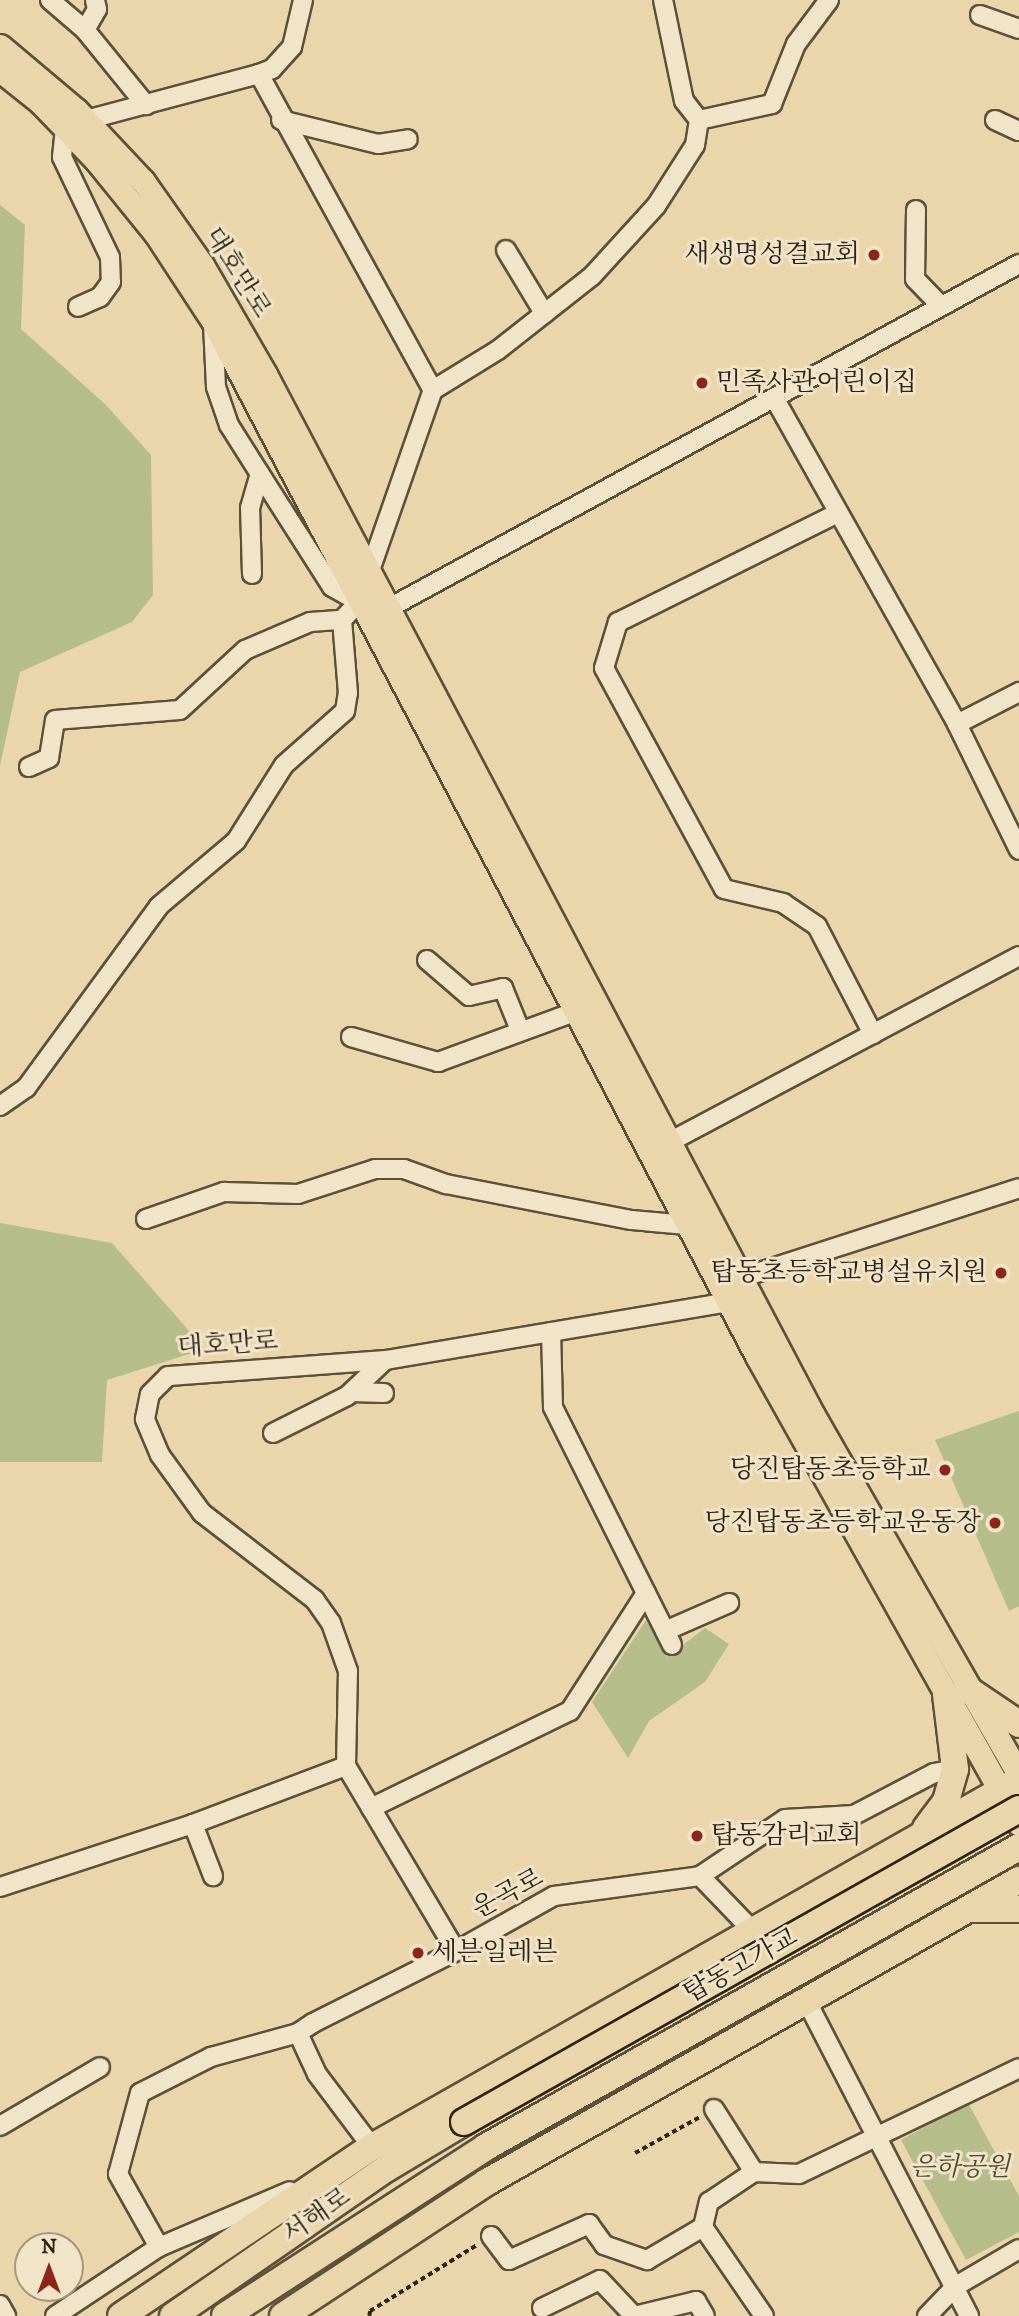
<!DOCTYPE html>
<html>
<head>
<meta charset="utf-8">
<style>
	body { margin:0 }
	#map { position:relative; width:1019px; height:2316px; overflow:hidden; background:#ebd6ab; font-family:"IM FELL DW Pica","Noto Serif KR",serif }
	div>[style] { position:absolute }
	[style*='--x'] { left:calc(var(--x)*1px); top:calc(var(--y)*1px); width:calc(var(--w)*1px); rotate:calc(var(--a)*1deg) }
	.green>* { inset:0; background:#b5be8b }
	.path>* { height:3.5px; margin-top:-1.75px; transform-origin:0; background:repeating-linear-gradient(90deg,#2d2316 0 5px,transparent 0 8.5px) }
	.roads { filter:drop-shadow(2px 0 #5c503b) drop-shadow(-2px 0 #5c503b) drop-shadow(0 2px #5c503b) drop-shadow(0 -2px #5c503b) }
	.minor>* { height:18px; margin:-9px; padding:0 9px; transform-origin:9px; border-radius:9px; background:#f2e4c8 }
	.major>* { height:23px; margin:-11.5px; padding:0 11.5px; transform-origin:11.5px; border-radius:11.5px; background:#ebd6ab }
	.highway>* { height:26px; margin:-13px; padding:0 13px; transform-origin:13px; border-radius:13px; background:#ebd6ab }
	.bridges { filter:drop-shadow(2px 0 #2d2316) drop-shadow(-2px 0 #2d2316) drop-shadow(0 2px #2d2316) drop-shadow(0 -2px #2d2316) }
	.highway-bridge>* { height:26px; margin:-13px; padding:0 13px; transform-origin:13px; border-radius:13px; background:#ebd6ab }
	.dots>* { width:19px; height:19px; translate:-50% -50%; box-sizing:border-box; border:4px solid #f2e4c8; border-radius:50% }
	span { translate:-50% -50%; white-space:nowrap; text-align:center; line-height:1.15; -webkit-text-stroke:6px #f2e4c8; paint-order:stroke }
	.poi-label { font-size:26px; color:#2d2316 }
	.right { translate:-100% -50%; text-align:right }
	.left { translate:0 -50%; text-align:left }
	.street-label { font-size:26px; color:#2d2316 }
	.park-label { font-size:26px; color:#4f4a33; font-style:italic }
	.north { position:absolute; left:14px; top:2232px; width:70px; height:70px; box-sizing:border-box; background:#f2e4c8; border:2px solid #a39781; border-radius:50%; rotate:0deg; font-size:19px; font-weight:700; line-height:28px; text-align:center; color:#2d2316 }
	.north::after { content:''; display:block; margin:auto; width:24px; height:32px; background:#8f2418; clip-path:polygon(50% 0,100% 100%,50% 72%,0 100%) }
</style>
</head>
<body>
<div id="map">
	<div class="green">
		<i style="clip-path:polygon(0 205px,25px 225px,21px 329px,105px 404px,151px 455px,153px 595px,132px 622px,20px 672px,0 766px)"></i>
		<i style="clip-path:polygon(0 1223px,112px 1243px,205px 1349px,107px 1380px,102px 1462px,0 1462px)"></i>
		<i style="clip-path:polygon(1019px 1411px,1019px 1606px,1009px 1611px,935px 1440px)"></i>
		<i style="clip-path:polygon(646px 1620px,667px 1657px,705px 1628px,729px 1644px,705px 1682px,649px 1721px,628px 1758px,592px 1702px)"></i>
		<i style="clip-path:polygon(968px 2103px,1019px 2196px,1019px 2232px,966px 2260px,901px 2140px)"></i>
	</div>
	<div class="path">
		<i style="--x:635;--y:2153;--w:74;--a:-29"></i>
		<i style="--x:369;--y:2316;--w:5;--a:-79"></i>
		<i style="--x:370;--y:2311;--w:126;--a:-31.7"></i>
	</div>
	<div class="roads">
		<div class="minor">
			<i style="--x:50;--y:0;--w:46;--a:40.6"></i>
			<i style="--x:85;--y:30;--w:97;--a:50.9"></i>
			<i style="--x:980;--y:15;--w:41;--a:19.7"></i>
			<i style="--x:85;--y:30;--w:24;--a:-60"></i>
			<i style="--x:97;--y:9;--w:9;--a:-103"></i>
			<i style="--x:259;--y:74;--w:14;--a:-21"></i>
			<i style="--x:272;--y:69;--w:30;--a:-48"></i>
			<i style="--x:292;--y:47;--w:48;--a:-76.8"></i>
			<i style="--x:86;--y:120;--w:179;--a:-14.9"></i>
			<i style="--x:259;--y:74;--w:361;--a:61.2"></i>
			<i style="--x:281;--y:120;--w:100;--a:13.9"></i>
			<i style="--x:378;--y:144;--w:30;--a:-9"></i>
			<i style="--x:699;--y:120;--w:75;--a:-12.4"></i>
			<i style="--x:772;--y:104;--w:65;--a:-68.2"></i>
			<i style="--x:796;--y:44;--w:55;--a:-53.1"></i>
			<i style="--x:995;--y:120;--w:26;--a:25"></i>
			<i style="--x:65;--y:128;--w:29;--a:96"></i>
			<i style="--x:62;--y:157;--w:111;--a:64.4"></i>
			<i style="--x:110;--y:257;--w:25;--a:88"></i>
			<i style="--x:111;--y:282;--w:19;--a:126"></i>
			<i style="--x:100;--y:297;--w:24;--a:156"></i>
			<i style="--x:916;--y:210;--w:69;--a:90.8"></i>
			<i style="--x:915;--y:279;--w:37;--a:46"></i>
			<i style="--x:506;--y:250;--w:74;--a:58.9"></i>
			<i style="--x:213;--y:324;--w:63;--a:87.3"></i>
			<i style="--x:216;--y:387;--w:40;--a:71.1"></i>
			<i style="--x:229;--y:425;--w:58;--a:57.7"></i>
			<i style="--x:776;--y:401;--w:370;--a:60.7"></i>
			<i style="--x:957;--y:724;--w:140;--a:63.8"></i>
			<i style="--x:838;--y:513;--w:246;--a:153.6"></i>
			<i style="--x:618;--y:622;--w:48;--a:106.9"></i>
			<i style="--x:604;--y:668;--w:251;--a:61.5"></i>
			<i style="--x:724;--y:889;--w:61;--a:13.3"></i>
			<i style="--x:783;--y:903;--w:41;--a:34.1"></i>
			<i style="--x:817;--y:926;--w:122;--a:62.6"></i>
			<i style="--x:252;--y:574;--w:66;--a:-91.7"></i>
			<i style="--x:250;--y:508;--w:35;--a:-74"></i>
			<i style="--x:260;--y:474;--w:134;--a:57.5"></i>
			<i style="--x:332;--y:587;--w:31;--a:29"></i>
			<i style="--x:389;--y:608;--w:718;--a:-28.64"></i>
			<i style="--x:957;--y:724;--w:70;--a:-27.3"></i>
			<i style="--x:29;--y:767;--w:22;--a:-24"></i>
			<i style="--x:49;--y:758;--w:38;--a:-81"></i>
			<i style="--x:55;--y:720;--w:125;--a:-4.6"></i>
			<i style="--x:180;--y:710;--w:88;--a:-42.7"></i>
			<i style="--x:245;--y:650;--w:71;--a:-23.3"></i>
			<i style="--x:310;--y:622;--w:32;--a:-4"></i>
			<i style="--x:427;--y:960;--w:55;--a:40.6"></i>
			<i style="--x:469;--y:996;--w:35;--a:-13"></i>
			<i style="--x:503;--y:988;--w:45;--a:68"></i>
			<i style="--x:351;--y:1037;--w:91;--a:16"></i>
			<i style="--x:438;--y:1062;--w:146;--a:-20.1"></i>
			<i style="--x:0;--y:1106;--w:32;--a:-35"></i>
			<i style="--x:26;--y:1088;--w:225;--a:-53.8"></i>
			<i style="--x:159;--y:906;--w:101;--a:-40.2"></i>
			<i style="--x:236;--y:841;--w:90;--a:-57.7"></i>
			<i style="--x:284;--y:765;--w:81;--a:-41.5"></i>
			<i style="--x:345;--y:711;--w:18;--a:-81"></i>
			<i style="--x:348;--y:693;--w:73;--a:-94.7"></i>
			<i style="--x:342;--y:620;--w:25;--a:-47"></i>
			<i style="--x:359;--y:602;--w:225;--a:-70.8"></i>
			<i style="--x:433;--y:390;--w:76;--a:-31.6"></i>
			<i style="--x:498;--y:350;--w:120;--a:-38.2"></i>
			<i style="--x:592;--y:276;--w:95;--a:-47.6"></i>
			<i style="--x:656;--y:206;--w:72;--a:-57.4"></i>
			<i style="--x:695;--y:145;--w:25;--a:-81"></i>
			<i style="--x:699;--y:120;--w:24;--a:-128"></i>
			<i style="--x:684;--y:101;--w:103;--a:-101.7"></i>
			<i style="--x:660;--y:1147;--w:407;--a:-28"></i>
			<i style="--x:146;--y:1219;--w:83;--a:-19.1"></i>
			<i style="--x:224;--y:1192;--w:74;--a:1.5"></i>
			<i style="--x:298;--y:1194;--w:81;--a:-18"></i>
			<i style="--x:375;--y:1169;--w:29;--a:0"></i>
			<i style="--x:404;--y:1169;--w:45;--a:19.7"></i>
			<i style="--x:446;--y:1184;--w:189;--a:11"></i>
			<i style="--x:632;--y:1220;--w:55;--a:5.2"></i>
			<i style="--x:741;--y:1278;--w:292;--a:-17.9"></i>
			<i style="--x:352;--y:1392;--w:32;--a:2"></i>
			<i style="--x:273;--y:1433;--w:83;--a:-26.6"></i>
			<i style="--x:347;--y:1396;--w:51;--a:-43.4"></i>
			<i style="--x:646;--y:1593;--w:58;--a:63.4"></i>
			<i style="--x:665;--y:1631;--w:70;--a:-23.6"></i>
			<i style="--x:371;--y:1808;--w:221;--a:-26"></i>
			<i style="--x:570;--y:1711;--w:140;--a:-57.2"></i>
			<i style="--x:646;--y:1593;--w:208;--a:-116.6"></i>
			<i style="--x:553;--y:1407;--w:75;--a:-91.5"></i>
			<i style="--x:193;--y:1824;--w:56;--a:69"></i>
			<i style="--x:700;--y:1876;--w:75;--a:46.1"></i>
			<i style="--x:0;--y:1887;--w:203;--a:-18.1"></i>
			<i style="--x:193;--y:1824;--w:164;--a:-20.8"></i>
			<i style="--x:456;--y:1951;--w:215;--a:-120.7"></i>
			<i style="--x:346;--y:1766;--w:95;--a:-88.8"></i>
			<i style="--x:348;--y:1671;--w:51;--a:-109.5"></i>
			<i style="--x:331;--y:1623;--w:28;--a:-125"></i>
			<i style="--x:315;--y:1600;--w:143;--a:-142.4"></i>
			<i style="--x:202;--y:1513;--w:72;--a:-125.9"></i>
			<i style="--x:160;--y:1455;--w:39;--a:-113"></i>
			<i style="--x:145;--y:1419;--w:25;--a:-79"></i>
			<i style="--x:150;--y:1394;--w:25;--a:-45"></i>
			<i style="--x:168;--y:1376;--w:219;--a:-4.2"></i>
			<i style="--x:386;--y:1360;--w:347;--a:-9.6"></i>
			<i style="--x:805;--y:1998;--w:358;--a:62.7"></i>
			<i style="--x:714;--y:2109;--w:75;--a:57.6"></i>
			<i style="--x:0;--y:2126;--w:116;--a:-30.5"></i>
			<i style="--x:372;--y:2147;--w:91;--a:-127"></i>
			<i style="--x:317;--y:2074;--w:45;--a:-114.9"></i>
			<i style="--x:298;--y:2033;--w:18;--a:-34"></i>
			<i style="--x:313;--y:2023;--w:160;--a:-26.7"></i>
			<i style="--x:456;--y:1951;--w:112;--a:-29.3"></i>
			<i style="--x:554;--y:1896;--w:147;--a:-7.8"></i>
			<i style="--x:700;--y:1876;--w:102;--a:-33.8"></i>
			<i style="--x:785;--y:1819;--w:69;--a:-3.3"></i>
			<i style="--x:854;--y:1815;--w:90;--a:-27.7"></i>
			<i style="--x:934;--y:1773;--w:21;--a:-11"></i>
			<i style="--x:491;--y:2236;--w:30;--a:53"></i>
			<i style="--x:509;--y:2260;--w:88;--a:-24.2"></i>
			<i style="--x:589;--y:2224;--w:26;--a:54"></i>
			<i style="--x:604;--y:2245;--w:46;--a:19.2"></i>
			<i style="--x:647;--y:2260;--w:65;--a:-30.5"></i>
			<i style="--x:159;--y:2247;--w:84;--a:-119.3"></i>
			<i style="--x:118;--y:2174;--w:84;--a:-74.8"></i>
			<i style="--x:140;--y:2093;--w:80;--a:-26.9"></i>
			<i style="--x:211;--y:2057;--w:90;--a:-15.4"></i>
			<i style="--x:0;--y:2305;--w:13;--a:61"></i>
			<i style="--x:542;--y:2308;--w:64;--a:-25.8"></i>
			<i style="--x:600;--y:2280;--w:50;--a:46.6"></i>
			<i style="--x:634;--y:2316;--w:64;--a:-13.6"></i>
			<i style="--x:696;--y:2301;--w:17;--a:59"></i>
			<i style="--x:55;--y:2316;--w:125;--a:-33.6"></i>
			<i style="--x:159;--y:2247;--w:142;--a:-23.1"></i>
			<i style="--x:764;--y:2316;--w:108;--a:-124.4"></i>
			<i style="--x:703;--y:2227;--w:26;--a:-77"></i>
			<i style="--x:709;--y:2202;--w:54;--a:-33.7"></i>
			<i style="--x:754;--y:2172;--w:45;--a:2.5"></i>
			<i style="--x:799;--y:2174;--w:244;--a:-25.7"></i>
			<i style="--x:927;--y:2316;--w:42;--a:-46"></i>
			<i style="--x:956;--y:2286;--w:73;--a:-30.4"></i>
		</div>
		<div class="major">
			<i style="--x:0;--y:46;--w:99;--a:40.1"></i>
			<i style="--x:76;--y:110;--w:98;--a:46.7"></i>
			<i style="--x:143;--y:181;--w:103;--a:54.9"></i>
			<i style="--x:202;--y:265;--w:126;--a:60"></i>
			<i style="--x:265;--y:374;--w:1176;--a:62.24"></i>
			<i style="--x:813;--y:1415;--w:415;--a:60.2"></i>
			<i style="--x:0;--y:70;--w:51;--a:38.7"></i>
			<i style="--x:40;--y:102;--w:81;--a:46"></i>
			<i style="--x:96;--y:160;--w:95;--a:51"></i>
			<i style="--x:156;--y:234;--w:104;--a:56.8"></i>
			<i style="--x:213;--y:321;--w:1169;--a:62.27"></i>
			<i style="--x:757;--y:1356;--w:536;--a:60.76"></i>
		</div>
		<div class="highway">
			<i style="--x:970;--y:1691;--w:59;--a:34"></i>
			<i style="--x:926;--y:1828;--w:34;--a:-53"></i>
			<i style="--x:946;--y:1801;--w:33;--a:-74"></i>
			<i style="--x:955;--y:1769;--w:75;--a:-96.9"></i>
			<i style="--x:974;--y:1909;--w:45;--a:0"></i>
			<i style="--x:121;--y:2316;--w:303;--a:-34"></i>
			<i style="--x:372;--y:2147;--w:744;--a:-29.56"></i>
			<i style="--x:173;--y:2316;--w:260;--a:-34.7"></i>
			<i style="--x:387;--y:2168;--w:90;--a:-30.9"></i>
			<i style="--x:225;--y:2316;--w:311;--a:-32.9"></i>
			<i style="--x:486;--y:2147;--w:612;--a:-29.37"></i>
			<i style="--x:283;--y:2316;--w:244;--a:-33.3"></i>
			<i style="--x:487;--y:2182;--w:612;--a:-29.58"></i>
		</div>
	</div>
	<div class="bridges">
		<div class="highway-bridge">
			<i style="--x:464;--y:2122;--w:637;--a:-29.42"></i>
		</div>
	</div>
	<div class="dots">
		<i style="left:874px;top:255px;background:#8f2418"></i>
		<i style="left:702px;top:383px;background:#8f2418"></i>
		<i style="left:1001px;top:1273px;background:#8f2418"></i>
		<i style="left:945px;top:1470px;background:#8f2418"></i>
		<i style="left:995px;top:1523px;background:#8f2418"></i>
		<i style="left:697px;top:1836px;background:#8f2418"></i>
		<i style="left:418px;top:1953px;background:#8f2418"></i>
	</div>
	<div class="poi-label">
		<span class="right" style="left:860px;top:255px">새생명성결교회</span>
		<span class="left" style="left:716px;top:383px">민족사관어린이집</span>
		<span class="right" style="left:987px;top:1273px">탑동초등학교병설유치원</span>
		<span class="right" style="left:931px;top:1470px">당진탑동초등학교</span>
		<span class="right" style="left:981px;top:1523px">당진탑동초등학교운동장</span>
		<span class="left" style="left:711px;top:1836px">탑동감리교회</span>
		<span class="left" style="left:432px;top:1953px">세븐일레븐</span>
	</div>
	<div class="street-label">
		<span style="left:237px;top:273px;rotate:58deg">대호만로</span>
		<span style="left:228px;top:1345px;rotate:-4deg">대호만로</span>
		<span style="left:508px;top:1894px;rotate:-28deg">운곡로</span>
		<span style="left:741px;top:1966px;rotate:-29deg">탑동고가교</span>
		<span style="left:317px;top:2216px;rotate:-35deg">서해로</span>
	</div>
	<div class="park-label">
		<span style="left:960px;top:2168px">은하공원</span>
	</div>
	<div class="north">N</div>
</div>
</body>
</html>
